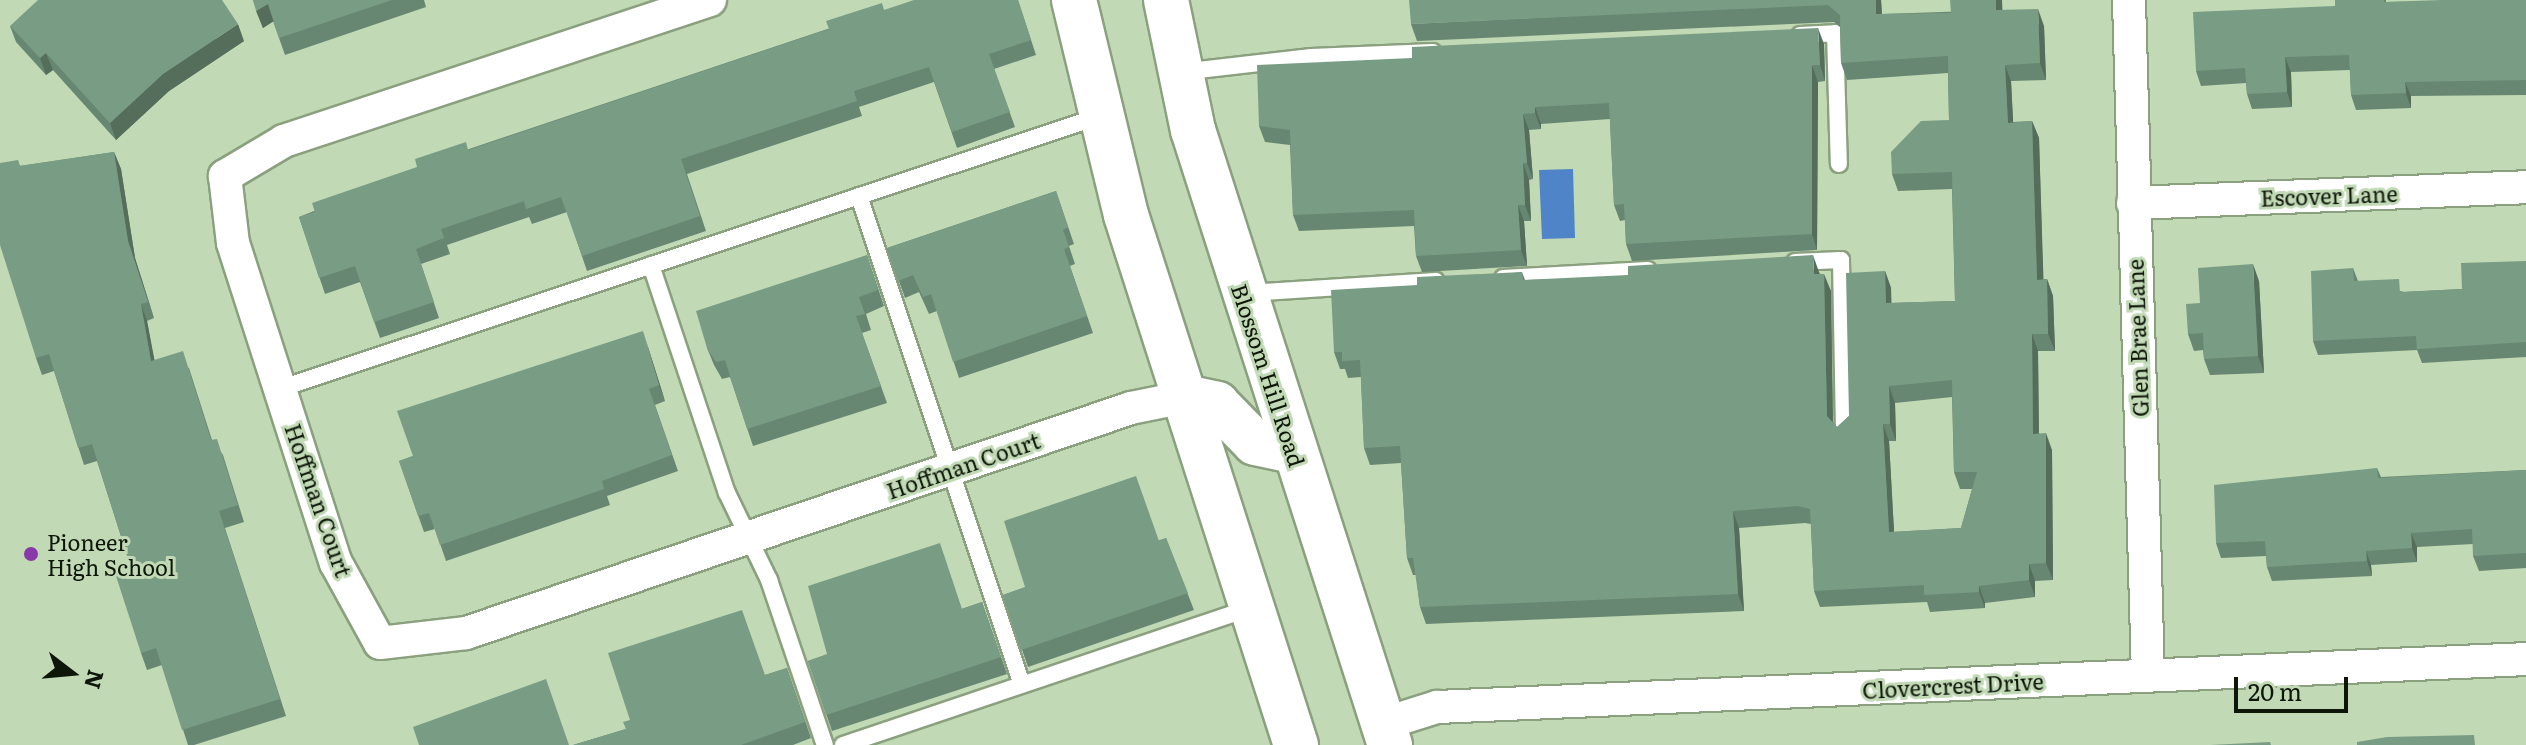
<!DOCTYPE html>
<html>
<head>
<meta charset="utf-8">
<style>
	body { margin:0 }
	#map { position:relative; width:2526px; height:745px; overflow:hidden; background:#c1d9b5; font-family:Literata,serif }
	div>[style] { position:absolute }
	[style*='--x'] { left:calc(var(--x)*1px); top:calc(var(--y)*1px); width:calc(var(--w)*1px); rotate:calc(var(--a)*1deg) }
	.water>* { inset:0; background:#4f85c8 }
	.roads { filter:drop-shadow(2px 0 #8aa07e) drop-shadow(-2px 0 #8aa07e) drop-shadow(0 2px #8aa07e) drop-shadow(0 -2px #8aa07e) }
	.lane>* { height:16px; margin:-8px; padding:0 8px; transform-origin:8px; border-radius:8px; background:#fff }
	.street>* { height:32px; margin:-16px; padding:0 16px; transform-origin:16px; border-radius:16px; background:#fff }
	.secondary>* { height:44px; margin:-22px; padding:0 22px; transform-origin:22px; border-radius:22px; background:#fff }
	.wall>* { inset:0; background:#688772 }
	.shaded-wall>* { inset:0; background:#556e5c }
	.building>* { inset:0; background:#799d84 }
	.dots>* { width:22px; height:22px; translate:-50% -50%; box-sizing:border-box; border:4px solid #c1d9b5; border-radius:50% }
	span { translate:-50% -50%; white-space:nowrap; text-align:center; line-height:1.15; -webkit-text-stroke:6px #c1d9b5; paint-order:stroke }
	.street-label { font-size:22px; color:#0e160a }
	.poi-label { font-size:22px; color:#0e160a }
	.left { translate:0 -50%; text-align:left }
	.north { position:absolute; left:32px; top:633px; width:80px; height:80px; -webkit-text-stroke:6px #c1d9b5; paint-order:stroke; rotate:106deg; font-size:22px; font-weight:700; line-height:32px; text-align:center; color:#0e160a }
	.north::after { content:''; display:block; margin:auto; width:28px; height:36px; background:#0e160a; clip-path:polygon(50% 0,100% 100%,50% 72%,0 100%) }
	.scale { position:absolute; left:2234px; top:677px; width:114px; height:36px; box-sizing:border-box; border:4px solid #0e160a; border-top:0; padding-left:10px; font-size:24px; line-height:28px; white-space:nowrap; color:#0e160a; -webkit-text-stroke:6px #c1d9b5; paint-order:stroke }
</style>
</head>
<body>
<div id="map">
	<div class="water">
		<i style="clip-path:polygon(1573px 169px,1575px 238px,1542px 239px,1539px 170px)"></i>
	</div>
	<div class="roads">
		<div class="lane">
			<i style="--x:1800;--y:35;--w:35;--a:-3"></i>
			<i style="--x:1835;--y:33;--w:131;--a:88.3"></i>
			<i style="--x:1181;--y:72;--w:131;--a:-6.6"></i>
			<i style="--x:1311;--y:57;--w:122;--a:-2.3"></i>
			<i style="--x:859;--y:196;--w:515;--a:71.57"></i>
			<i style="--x:1795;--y:262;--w:46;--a:-2.5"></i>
			<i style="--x:1841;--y:260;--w:173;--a:89"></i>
			<i style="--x:651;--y:265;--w:240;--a:71.6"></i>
			<i style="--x:727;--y:493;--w:97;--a:64.2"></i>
			<i style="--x:769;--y:580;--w:174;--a:71.3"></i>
			<i style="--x:1503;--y:278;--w:145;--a:-3.2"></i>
			<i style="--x:1248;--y:293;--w:188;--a:-3.7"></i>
			<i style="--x:282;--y:388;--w:862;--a:-18.39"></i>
			<i style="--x:843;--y:745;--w:429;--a:-18.6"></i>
		</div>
		<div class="street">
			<i style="--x:710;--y:0;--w:449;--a:161.7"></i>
			<i style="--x:284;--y:141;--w:69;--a:149.3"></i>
			<i style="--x:225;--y:176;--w:67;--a:83.2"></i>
			<i style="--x:233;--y:243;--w:336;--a:72.2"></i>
			<i style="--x:336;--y:563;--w:91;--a:61.2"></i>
			<i style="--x:380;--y:643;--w:87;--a:-6.6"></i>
			<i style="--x:466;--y:633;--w:702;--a:-18.69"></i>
			<i style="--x:1131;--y:408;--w:55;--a:-11.5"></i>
			<i style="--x:2129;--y:0;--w:676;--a:88.39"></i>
			<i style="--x:2133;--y:203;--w:393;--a:-2.3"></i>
			<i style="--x:1383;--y:724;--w:57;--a:-17.5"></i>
			<i style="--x:1437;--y:707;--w:1090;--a:-2.52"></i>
		</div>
		<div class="secondary">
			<i style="--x:1074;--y:0;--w:221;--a:76.4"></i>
			<i style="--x:1126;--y:215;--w:557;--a:72.22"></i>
			<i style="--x:1166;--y:0;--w:133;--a:78.3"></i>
			<i style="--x:1193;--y:130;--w:646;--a:72.24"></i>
			<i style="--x:1185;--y:397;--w:33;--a:12"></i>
			<i style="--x:1217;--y:404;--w:54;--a:45.7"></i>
			<i style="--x:1255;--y:443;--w:40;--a:12"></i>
		</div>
	</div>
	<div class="wall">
		<i style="clip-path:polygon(253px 0,424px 0,426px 7px,285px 55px,273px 21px,263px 28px)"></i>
		<i style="clip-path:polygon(1018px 0,1036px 55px,994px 69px,1015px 127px,957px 148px,934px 82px,859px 107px,862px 116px,687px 174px,706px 231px,587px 271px,567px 212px,532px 224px,529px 217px,447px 245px,450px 254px,421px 264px,439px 318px,380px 338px,360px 282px,325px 294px,299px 217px,469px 149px,884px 10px)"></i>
		<i style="clip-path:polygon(evenodd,1881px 0,1882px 14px,2002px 10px,2044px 26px,2046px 80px,2011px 81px,2013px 122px,2032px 121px,2039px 138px,2043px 279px,2047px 279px,2053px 296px,2055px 351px,2038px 351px,2039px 433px,2052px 450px,2053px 580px,2035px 581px,2035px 597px,1985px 603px,1985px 608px,1930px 612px,1927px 602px,1820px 607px,1814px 591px,1811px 524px,1805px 523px,1739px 528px,1744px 611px,1426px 624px,1420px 607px,1416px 575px,1413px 575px,1407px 558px,1401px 463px,1370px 465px,1364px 448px,1361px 377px,1348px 378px,1345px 369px,1340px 369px,1334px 352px,1417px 285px,1522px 272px,1525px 280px,1819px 272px,1831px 291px,1833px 422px,1837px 427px,1849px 416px,1885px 271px,1891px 288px,1891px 303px,1955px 301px,1952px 189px,1898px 191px,1892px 174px,1949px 120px,1948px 73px,1847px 80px,1841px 63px,1840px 27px,1834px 22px,1417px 41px,1411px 24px,1881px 0,1952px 397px,1954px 472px,1960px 489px,1972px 489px,1961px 528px,1894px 532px,1889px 441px,1896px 441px,1895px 403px,1952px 397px)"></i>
		<i style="clip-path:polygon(2335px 0,2386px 0,2386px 2px,2526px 0,2526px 95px,2411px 96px,2411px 108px,2356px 110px,2351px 95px,2350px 70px,2291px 72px,2292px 107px,2252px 109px,2247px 94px,2246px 83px,2201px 86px,2196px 71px,2335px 6px)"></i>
		<i style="clip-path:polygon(10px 26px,244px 41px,169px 91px,116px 140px,53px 70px,46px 75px,16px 42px)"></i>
		<i style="clip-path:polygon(1824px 44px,1825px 81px,1818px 82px,1817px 250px,1632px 261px,1626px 244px,1625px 220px,1620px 221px,1614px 205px,1610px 119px,1541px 124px,1541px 129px,1529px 130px,1533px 179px,1529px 180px,1531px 221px,1524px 221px,1527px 266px,1422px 272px,1416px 256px,1414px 226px,1299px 231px,1293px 215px,1290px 145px,1265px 142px,1259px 126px)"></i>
		<i style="clip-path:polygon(114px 152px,121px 169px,135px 258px,154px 318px,147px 321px,154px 360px,189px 368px,212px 440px,223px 455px,244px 522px,225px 528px,286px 716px,194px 745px,188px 745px,162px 665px,147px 670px,141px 653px,131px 568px,97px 461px,84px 465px,54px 371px,42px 375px,36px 358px,18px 160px,20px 166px)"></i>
		<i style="clip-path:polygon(1056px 191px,1074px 244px,1069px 246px,1075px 264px,1070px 266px,1093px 333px,959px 378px,937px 311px,929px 314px,919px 292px,905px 298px,887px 248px)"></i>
		<i style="clip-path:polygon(867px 255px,884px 306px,866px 314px,871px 330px,862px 333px,887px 403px,753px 446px,730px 377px,722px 379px,714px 365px,707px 348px)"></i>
		<i style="clip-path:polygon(2526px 261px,2526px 357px,2422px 363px,2417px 350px,2318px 355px,2313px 341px,2353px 268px,2358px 281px,2404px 292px,2462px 289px)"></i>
		<i style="clip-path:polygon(2259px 281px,2264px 373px,2210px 375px,2204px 359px,2203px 350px,2194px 351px,2188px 334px,2200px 303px)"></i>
		<i style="clip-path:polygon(648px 347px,665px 401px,655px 405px,678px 471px,607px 496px,610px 505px,446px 561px,435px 529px,424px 532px,399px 461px,413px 456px)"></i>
		<i style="clip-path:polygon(2377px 468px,2381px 477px,2526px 470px,2526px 568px,2479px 571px,2473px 556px,2473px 544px,2417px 547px,2417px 562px,2371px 565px,2372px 576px,2272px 581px,2267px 567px,2266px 556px,2221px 558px,2216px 543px)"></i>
		<i style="clip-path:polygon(1166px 538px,1194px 610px,1028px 667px,1003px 595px)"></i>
		<i style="clip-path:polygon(982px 602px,1007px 674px,832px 731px,808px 661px)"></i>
		<i style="clip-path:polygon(787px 668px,811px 738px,793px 745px,573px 745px,626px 729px,765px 675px)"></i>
	</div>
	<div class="shaded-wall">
		<i style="clip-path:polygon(1876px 0,1881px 0,1883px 31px,1876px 14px)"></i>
		<i style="clip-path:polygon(1996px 0,2002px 0,2003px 27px,1996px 10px)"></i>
		<i style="clip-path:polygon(268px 4px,274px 21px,263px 28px,256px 11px)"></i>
		<i style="clip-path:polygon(2038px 9px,2044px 26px,2046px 80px,2040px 63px)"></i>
		<i style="clip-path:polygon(238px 24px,244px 41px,169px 91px,116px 140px,110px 123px,163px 74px)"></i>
		<i style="clip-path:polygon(1818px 28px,1824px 44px,1825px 81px,1820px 65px)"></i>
		<i style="clip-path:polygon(46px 53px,53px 70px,46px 75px,40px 58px)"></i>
		<i style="clip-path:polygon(2285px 57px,2291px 72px,2292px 107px,2287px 92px)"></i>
		<i style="clip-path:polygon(1812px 65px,1818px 82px,1817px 250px,1812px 234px)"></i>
		<i style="clip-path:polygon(2005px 65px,2011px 81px,2014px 139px,2008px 123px)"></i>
		<i style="clip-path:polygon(2405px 82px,2411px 96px,2411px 108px,2406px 93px)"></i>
		<i style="clip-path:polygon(1535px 107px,1541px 124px,1541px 129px,1535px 113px)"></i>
		<i style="clip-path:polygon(1523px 114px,1529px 130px,1533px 179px,1527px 163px)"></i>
		<i style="clip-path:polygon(2032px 121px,2039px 138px,2044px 296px,2037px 280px)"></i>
		<i style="clip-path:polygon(114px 152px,121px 169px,135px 258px,154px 318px,128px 241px)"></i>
		<i style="clip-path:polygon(1523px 163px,1529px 180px,1531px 221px,1525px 205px)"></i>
		<i style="clip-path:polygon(1518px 205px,1524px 221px,1527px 266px,1521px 250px)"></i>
		<i style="clip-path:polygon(1813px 255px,1819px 272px,1820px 291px,1814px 274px)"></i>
		<i style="clip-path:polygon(2253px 264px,2259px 281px,2264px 373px,2258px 356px)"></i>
		<i style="clip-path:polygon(1885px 271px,1891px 288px,1892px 319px,1886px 303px)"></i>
		<i style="clip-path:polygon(1824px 274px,1831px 291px,1833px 433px,1827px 416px)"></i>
		<i style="clip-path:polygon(2047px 279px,2053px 296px,2055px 351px,2048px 334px)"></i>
		<i style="clip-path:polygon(141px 304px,147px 321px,158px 378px,151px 361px)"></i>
		<i style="clip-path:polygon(643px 331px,648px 347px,665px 401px,659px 385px)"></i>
		<i style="clip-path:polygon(2032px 334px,2038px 351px,2039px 450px,2033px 434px)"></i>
		<i style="clip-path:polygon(1889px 386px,1895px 403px,1896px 441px,1890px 424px)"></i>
		<i style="clip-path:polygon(1883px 424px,1889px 441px,1895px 549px,1889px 532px)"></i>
		<i style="clip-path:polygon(2046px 433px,2052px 450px,2053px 580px,2046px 563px)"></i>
		<i style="clip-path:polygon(1733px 511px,1739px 528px,1744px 611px,1738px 594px)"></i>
		<i style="clip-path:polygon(2411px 533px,2417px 547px,2417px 562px,2412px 548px)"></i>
		<i style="clip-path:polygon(2366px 551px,2371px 565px,2372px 576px,2367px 561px)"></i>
		<i style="clip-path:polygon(2029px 564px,2035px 581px,2035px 597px,2029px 580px)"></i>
		<i style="clip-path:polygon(1979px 586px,1985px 603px,1985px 608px,1979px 592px)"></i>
	</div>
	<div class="building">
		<i style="clip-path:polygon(38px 0,222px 0,238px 24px,163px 74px,110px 123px,46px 53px,40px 58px,10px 26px)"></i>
		<i style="clip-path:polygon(253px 0,392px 0,279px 38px,268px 4px,256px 11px)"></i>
		<i style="clip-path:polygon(914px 0,1018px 0,1031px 40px,989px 54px,1010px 112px,952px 132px,929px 67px,854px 91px,857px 101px,681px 159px,700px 216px,582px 256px,561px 197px,526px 209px,524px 201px,441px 229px,444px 238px,416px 249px,434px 302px,374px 322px,355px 266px,319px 278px,299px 217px,315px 212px,312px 203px,417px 167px,415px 159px,466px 142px,468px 150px,829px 29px,826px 21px,882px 3px,884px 10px)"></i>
		<i style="clip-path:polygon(evenodd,1409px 0,1876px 0,1876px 14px,1951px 13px,1950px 0,1996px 0,1996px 10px,2038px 9px,2040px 63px,2005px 65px,2008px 123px,2032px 121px,2037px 280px,2047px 279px,2048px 334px,2032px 334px,2033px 434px,2046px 433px,2046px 563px,2029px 564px,2029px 580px,1979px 586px,1979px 592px,1924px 595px,1924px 585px,1814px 591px,1810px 509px,1798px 506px,1733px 511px,1738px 594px,1420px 607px,1413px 558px,1407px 558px,1400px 446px,1364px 448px,1360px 360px,1342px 361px,1342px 352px,1334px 352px,1331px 290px,1417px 285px,1417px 277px,1522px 272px,1523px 280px,1628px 275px,1628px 266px,1813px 255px,1814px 274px,1824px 274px,1827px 416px,1837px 427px,1849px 416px,1846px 273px,1885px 271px,1886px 303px,1955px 301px,1952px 172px,1892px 174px,1891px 152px,1921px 121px,1949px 120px,1948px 56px,1841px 63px,1840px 15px,1828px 5px,1411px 24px,1409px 0,1952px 380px,1954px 472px,1977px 472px,1961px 528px,1889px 532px,1883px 424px,1890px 424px,1889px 386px,1952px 380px)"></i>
		<i style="clip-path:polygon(2335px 0,2384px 0,2384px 2px,2442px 0,2526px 0,2526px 80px,2405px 82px,2406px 93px,2351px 95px,2349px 55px,2285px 57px,2287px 92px,2247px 94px,2245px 68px,2196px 71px,2193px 12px,2335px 6px)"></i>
		<i style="clip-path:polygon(1818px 28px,1820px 65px,1812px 65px,1812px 234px,1626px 244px,1624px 204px,1614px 205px,1609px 103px,1535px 107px,1535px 113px,1523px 114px,1527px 163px,1523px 163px,1525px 205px,1518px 205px,1521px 250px,1416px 256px,1414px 210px,1293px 215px,1290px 130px,1259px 126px,1257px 65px,1412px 58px,1412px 47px)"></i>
		<i style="clip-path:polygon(114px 152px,128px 241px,148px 302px,141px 304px,151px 361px,183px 351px,211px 440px,217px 439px,238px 505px,219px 511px,280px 699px,182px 730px,156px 648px,141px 653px,115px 573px,131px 568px,92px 444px,78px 448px,49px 354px,36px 358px,0 245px,0 163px,18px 160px,19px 166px)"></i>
		<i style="clip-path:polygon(1056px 191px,1068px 227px,1063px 230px,1069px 247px,1064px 249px,1087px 316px,953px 362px,931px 294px,923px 297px,913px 275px,898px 281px,887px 248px)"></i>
		<i style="clip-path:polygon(867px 255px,878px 290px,859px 297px,865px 314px,856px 316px,881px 386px,747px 429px,725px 360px,716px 362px,707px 348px,696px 311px)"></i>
		<i style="clip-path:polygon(2526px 261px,2526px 342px,2417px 349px,2416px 336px,2313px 341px,2311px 271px,2353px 268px,2354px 281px,2399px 279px,2400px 292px,2462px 289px,2461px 263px)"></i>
		<i style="clip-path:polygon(2253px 264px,2258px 356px,2204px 359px,2203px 333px,2188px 334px,2186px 304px,2200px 303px,2198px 268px)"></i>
		<i style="clip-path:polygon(643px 331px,659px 385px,649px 389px,672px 455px,602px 481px,604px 489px,440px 545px,429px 513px,418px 516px,399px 461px,413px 456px,397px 411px)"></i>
		<i style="clip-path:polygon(2377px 468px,2378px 478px,2526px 470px,2526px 553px,2473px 556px,2472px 529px,2411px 533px,2412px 548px,2366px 551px,2367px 561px,2267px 567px,2265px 541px,2216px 543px,2214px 485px)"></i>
		<i style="clip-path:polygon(1136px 476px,1159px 541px,1166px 538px,1188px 593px,1021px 650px,1003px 595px,1025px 587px,1004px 521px)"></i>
		<i style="clip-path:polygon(940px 543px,962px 609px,982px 602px,1001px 657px,826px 715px,808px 661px,827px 654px,808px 586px)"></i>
		<i style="clip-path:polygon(742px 610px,765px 675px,787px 668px,805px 722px,741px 745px,573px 745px,626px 729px,623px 722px,630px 720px,608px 653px)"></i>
		<i style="clip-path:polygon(546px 679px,569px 745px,419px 745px,413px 727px)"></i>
		<i style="clip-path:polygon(2474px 735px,2475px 745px,2357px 745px,2357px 742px,2387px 737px)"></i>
		<i style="clip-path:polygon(2270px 742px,2271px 745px,2210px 745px)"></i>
	</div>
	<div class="dots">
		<i style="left:31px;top:554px;background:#8a39a9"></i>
	</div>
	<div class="street-label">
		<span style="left:2329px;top:195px;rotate:-2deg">Escover Lane</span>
		<span style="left:2137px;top:338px;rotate:-92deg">Glen Brae Lane</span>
		<span style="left:1269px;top:375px;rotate:72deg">Blossom Hill Road</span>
		<span style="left:963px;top:465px;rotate:-19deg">Hoffman Court</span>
		<span style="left:319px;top:500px;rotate:71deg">Hoffman Court</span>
		<span style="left:1953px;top:685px;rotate:-3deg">Clovercrest Drive</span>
	</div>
	<div class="poi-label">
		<span class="left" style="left:47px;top:554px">Pioneer<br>High School</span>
	</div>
	<div class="north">N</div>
	<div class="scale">20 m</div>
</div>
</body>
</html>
